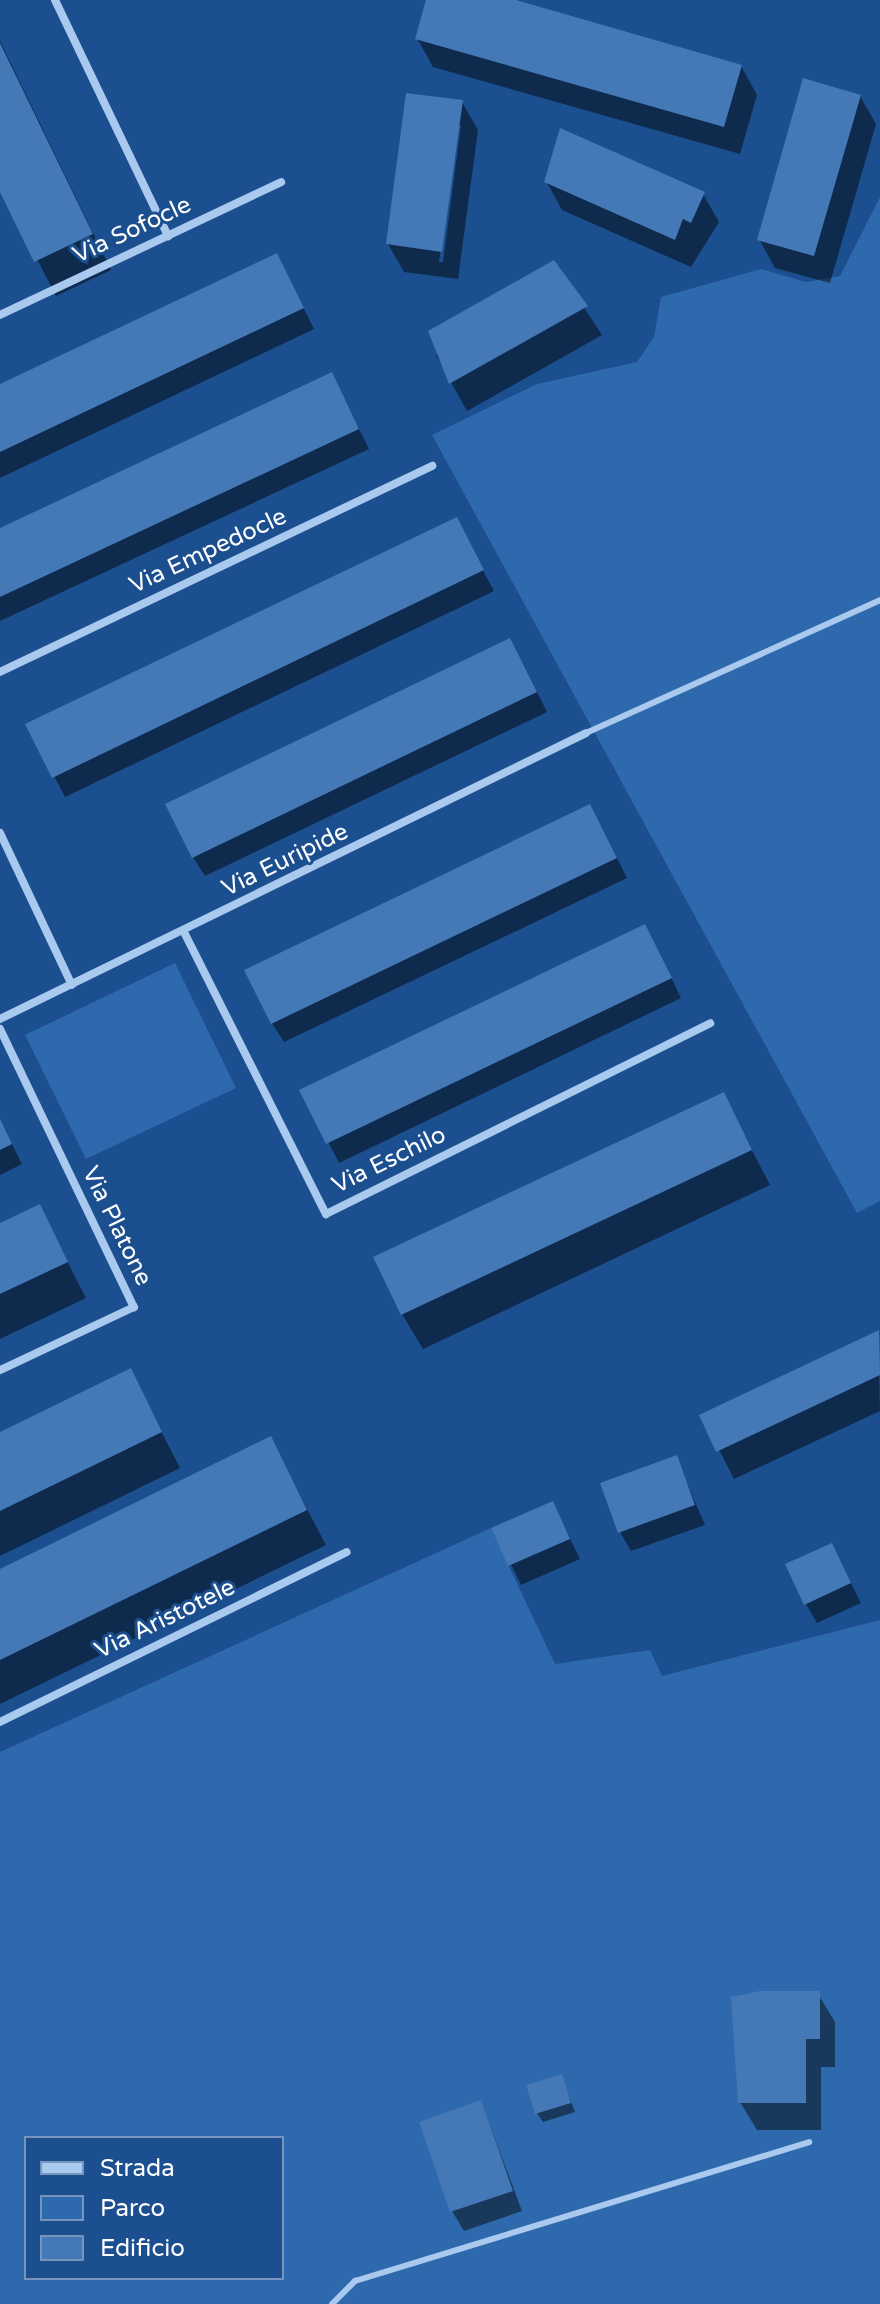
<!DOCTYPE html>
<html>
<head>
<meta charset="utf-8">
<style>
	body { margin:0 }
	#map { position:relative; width:880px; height:2304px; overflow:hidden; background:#1b4f8f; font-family:"Varela Round",sans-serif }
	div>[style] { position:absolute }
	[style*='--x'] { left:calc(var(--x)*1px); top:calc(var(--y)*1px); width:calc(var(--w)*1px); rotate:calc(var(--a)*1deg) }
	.green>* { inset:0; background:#2e69ad }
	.shadow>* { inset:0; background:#0007 }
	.building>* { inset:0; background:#4478b7 }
	.lane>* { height:6px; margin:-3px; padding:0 3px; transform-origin:3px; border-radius:3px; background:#a9c9ee }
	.street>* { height:8px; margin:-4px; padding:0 4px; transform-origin:4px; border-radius:4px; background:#a9c9ee }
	span { translate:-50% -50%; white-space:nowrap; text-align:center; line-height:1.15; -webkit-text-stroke:6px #1b4f8f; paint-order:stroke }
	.street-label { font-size:24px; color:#fff }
	.legend { position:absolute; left:24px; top:2136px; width:260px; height:144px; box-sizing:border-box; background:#1b4f8f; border:2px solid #7695bc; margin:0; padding:10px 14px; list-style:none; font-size:24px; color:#fff }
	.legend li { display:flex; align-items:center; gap:16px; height:40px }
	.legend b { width:40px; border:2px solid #7695bc }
</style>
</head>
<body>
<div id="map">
	<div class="green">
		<i style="clip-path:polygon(880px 197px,880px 1201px,857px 1213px,432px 435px,537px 384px,637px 362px,654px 337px,661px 297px,761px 269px,806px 282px,840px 276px)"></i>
		<i style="clip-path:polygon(175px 963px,236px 1088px,86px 1159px,25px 1035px)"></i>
		<i style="clip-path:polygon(evenodd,491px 1528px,555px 1664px,650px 1650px,662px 1676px,880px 1620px,880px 2304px,0 2304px,0 1752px,491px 1528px,26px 2138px,282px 2138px,282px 2278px,26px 2278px,26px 2138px)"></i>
	</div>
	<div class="shadow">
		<i style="clip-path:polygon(428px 0,509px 0,741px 66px,757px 95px,740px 154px,433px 67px,417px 38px)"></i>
		<i style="clip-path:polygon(0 41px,111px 270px,56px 296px,0 187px)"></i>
		<i style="clip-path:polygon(860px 96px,876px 124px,830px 283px,775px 268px,759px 239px)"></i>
		<i style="clip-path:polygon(evenodd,462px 102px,478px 130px,458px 279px,404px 272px,388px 244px,462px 102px,457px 125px,461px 125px,443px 262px,439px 262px,457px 125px)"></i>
		<i style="clip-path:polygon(546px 181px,703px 194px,719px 222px,691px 267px,562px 210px)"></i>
		<i style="clip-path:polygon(277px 255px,314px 329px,0 478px,0 386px)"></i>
		<i style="clip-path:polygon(554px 262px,602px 335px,467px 411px,436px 355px)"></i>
		<i style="clip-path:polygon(332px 375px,369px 449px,0 621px,0 530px)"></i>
		<i style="clip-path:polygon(465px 537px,494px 591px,65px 797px,28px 725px)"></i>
		<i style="clip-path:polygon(521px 660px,547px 712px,205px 876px,193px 857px)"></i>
		<i style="clip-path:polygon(601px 826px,627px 878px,284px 1042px,272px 1023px)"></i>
		<i style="clip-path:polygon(656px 946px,681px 998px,339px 1163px,302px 1091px)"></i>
		<i style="clip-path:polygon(723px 1094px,770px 1185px,423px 1349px,402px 1314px)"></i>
		<i style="clip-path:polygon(0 1121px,22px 1164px,0 1175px)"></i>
		<i style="clip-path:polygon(39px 1207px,86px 1298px,0 1339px,0 1225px)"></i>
		<i style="clip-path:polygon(878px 1333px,880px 1411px,734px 1479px,702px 1416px)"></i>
		<i style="clip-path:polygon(130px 1371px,180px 1468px,0 1556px,0 1434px)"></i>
		<i style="clip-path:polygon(270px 1439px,326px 1545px,0 1704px,0 1571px)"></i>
		<i style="clip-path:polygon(676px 1458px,705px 1525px,631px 1551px,620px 1532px)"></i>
		<i style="clip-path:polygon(553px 1504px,580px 1559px,521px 1585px,494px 1529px)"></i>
		<i style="clip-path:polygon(832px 1546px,861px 1603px,817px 1623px,806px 1604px)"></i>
		<i style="clip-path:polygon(818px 1994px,835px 2022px,835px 2067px,821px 2067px,821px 2130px,757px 2130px,740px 2102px)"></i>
		<i style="clip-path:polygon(561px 2076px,575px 2112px,543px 2122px,537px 2113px)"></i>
		<i style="clip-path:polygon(481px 2102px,522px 2211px,464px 2231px,452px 2211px)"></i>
	</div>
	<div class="building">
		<i style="clip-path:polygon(426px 0,516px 0,742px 65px,724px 127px,415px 39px)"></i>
		<i style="clip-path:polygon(0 43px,93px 234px,34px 262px,0 192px)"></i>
		<i style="clip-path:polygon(803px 78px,861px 95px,814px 256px,757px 240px)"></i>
		<i style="clip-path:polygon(406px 93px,463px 100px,442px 252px,386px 244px)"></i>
		<i style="clip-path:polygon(560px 128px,705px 192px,691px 223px,683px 219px,675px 240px,544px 182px)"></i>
		<i style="clip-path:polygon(277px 253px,304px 308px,0 452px,0 384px)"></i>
		<i style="clip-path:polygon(554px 260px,588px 306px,449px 384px,428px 331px)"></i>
		<i style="clip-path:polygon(332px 372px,359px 429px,0 597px,0 528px)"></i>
		<i style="clip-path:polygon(457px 517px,484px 570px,52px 778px,25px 724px)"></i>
		<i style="clip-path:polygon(510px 638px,537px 692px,192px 858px,165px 804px)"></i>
		<i style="clip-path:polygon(590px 804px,617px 858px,271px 1024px,244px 970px)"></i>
		<i style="clip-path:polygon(645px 924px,672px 978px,326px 1144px,299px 1090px)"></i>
		<i style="clip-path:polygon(724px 1092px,752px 1150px,401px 1315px,373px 1257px)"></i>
		<i style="clip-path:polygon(0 1119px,12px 1144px,0 1150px)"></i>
		<i style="clip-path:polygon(40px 1204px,68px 1262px,0 1294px,0 1223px)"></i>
		<i style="clip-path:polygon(879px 1330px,880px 1375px,716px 1452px,699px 1415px)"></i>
		<i style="clip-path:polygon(131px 1368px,162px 1432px,0 1511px,0 1432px)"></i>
		<i style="clip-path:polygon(271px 1436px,307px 1510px,0 1660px,0 1569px)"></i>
		<i style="clip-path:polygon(677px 1455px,695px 1505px,618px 1533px,600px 1483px)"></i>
		<i style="clip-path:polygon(553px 1501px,570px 1539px,508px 1566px,491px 1528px)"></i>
		<i style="clip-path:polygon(832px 1543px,851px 1583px,804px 1605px,785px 1564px)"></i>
		<i style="clip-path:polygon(760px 1991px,820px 1991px,820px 2039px,806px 2039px,806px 2103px,738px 2103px,731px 1997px)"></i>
		<i style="clip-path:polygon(562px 2074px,571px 2103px,535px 2114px,526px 2085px)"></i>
		<i style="clip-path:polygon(481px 2100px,513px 2191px,450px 2212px,419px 2122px)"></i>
	</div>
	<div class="lane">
		<i style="--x:586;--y:733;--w:323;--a:-24.3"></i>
		<i style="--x:332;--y:2304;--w:33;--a:-45"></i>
		<i style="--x:355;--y:2281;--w:475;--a:-17"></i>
	</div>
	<div class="street">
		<i style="--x:55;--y:0;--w:262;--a:64.4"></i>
		<i style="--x:0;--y:315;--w:311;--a:-25.3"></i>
		<i style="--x:0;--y:672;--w:479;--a:-25.5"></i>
		<i style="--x:0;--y:833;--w:168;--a:64.7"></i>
		<i style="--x:184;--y:932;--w:316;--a:63.3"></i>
		<i style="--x:326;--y:1214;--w:429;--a:-26.4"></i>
		<i style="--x:0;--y:1019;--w:652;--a:-26.01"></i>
		<i style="--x:0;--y:1029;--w:309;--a:64.3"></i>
		<i style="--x:134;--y:1307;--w:148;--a:154.8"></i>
		<i style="--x:0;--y:1722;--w:386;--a:-26.1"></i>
	</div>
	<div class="street-label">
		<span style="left:132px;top:230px;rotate:-25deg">Via Sofocle</span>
		<span style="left:208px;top:551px;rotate:-25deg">Via Empedocle</span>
		<span style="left:285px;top:860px;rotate:-26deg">Via Euripide</span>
		<span style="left:389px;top:1160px;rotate:-26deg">Via Eschilo</span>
		<span style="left:117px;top:1226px;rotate:64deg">Via Platone</span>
		<span style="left:165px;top:1619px;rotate:-26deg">Via Aristotele</span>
	</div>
	<ul class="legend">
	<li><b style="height:10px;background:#a9c9ee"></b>Strada</li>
	<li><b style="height:22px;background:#2e69ad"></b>Parco</li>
	<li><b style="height:22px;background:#4478b7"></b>Edificio</li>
	</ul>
</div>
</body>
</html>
